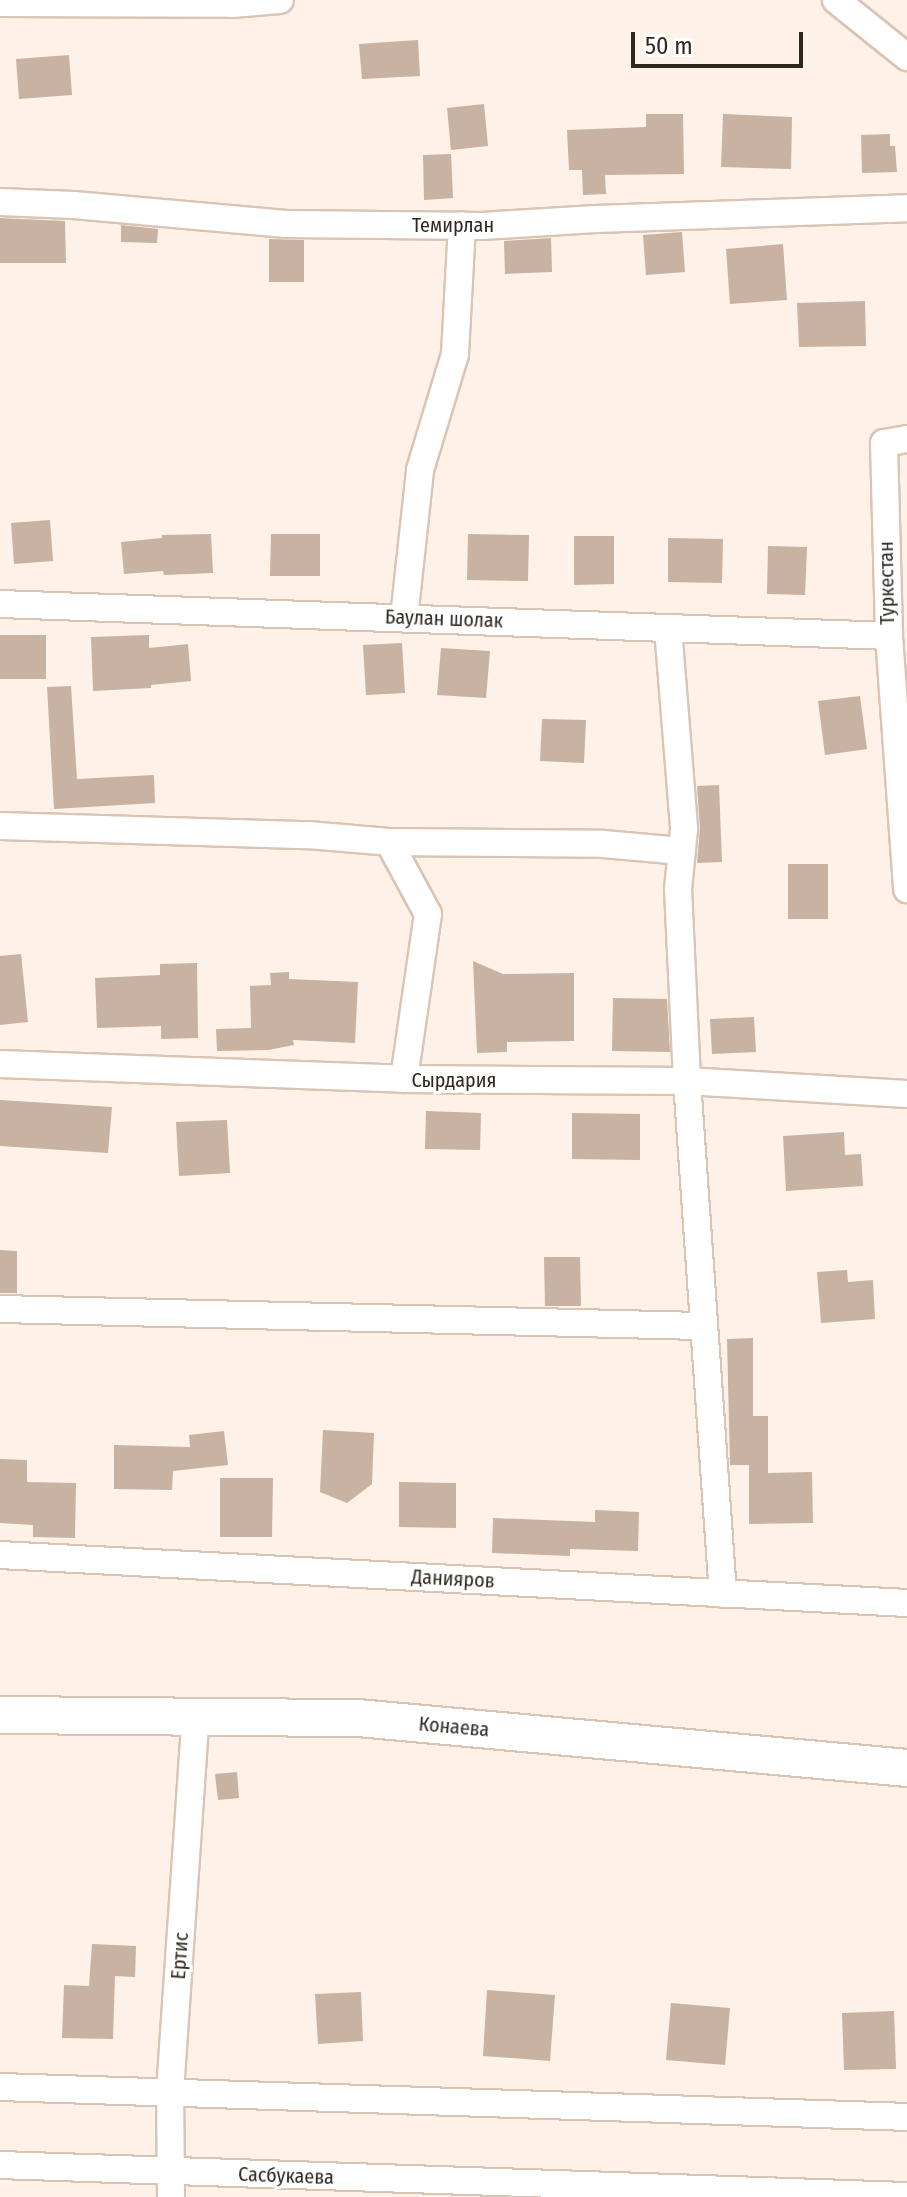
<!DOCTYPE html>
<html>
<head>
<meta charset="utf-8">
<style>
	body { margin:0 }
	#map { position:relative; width:907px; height:2197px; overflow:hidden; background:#fef1e7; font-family:"Fira Sans Condensed",sans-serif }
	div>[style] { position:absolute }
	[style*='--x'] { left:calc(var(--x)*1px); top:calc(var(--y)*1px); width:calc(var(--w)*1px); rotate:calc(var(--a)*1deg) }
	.building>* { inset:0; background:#c8b2a2 }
	.roads { filter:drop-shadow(2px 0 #dac4b4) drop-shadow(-2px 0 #dac4b4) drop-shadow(0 2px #dac4b4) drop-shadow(0 -2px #dac4b4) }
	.street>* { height:26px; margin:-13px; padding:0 13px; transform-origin:13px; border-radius:13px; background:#fff }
	.secondary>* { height:36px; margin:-18px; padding:0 18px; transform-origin:18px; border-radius:18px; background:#fff }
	span { translate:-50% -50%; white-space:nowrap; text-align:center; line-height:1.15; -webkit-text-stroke:6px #fff; paint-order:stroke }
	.street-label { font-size:20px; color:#2f2720 }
	.scale { position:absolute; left:631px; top:32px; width:172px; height:36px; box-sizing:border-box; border:4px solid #2f2720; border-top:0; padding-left:10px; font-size:24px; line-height:28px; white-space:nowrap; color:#2f2720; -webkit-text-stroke:6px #fff; paint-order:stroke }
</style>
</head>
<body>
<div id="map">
	<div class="building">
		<i style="clip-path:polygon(418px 40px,420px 76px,362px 79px,359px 44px)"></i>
		<i style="clip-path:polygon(69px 55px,72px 95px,19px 99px,16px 59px)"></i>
		<i style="clip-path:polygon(484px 104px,488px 146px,451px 150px,447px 108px)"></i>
		<i style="clip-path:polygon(646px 114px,683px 114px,684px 174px,605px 175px,606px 194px,583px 195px,582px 170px,569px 170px,567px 130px,646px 127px)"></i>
		<i style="clip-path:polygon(723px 114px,792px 117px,791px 169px,721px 167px)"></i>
		<i style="clip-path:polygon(890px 134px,890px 146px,895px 146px,897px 172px,862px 173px,861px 135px)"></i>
		<i style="clip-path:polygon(451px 154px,453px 198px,424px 200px,423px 155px)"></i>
		<i style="clip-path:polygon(0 218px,65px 221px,66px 263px,0 263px)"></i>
		<i style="clip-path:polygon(121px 225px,158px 229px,157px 243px,121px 242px)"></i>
		<i style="clip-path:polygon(682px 232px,685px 272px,646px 275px,643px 235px)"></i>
		<i style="clip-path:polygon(551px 238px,552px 272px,505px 274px,504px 241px)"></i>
		<i style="clip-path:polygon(269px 239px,304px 240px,304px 282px,269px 282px)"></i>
		<i style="clip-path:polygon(783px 244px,787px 300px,730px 304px,726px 249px)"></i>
		<i style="clip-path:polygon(865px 301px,866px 346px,799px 347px,797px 303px)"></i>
		<i style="clip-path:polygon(50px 520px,53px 561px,14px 564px,11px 523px)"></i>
		<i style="clip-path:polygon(211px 534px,213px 573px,164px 575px,163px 571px,124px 574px,121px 542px,162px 538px,162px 535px)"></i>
		<i style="clip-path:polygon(271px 534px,320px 534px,320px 576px,270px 576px)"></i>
		<i style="clip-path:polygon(468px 534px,529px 535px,528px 581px,467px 580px)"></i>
		<i style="clip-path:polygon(574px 536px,614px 536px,614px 584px,574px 585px)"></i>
		<i style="clip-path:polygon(668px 538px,723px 539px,722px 583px,668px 582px)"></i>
		<i style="clip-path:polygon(768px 546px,807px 547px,805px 595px,767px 594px)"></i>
		<i style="clip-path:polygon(0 635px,46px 635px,46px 679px,0 679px)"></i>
		<i style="clip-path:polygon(149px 635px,149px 648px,188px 644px,191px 681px,151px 685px,151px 688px,93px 691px,91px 637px)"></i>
		<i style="clip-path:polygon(402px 643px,405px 693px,366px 695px,363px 645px)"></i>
		<i style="clip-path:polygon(441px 648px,490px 651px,486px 698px,437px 695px)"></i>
		<i style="clip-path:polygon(71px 686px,77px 779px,154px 775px,155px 803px,54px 809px,47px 687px)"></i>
		<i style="clip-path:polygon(860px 696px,867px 749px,825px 755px,818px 701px)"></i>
		<i style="clip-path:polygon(542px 719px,586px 720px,584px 763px,540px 761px)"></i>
		<i style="clip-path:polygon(719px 785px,722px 862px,697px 863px,700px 828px,697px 786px)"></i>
		<i style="clip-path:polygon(788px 864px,828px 864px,828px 919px,788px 919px)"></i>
		<i style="clip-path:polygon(21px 954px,28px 1022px,0 1025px,0 956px)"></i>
		<i style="clip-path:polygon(473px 961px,503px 974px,574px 973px,574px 1041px,507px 1042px,507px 1052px,477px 1053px)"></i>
		<i style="clip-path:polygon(197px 963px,198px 1038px,161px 1039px,161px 1026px,97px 1028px,95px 978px,160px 975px,160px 964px)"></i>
		<i style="clip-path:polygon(289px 972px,289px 979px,358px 982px,355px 1043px,293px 1040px,294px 1045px,268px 1050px,217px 1051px,216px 1029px,251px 1028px,250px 986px,271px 985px,270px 973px)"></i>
		<i style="clip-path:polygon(613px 998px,667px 999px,670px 1052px,612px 1051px)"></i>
		<i style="clip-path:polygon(754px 1017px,756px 1052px,712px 1054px,710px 1019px)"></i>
		<i style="clip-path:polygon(0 1100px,112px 1107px,108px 1153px,0 1146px)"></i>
		<i style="clip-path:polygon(426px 1111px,481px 1113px,480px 1150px,425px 1149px)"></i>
		<i style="clip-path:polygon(572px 1113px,640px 1114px,640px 1160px,572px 1159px)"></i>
		<i style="clip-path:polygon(227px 1120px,230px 1173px,179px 1176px,176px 1122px)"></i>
		<i style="clip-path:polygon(844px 1132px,845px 1155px,861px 1154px,863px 1186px,786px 1191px,783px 1136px)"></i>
		<i style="clip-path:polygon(0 1250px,17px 1251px,17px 1293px,0 1293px)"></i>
		<i style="clip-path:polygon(544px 1257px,580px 1257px,581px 1306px,545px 1306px)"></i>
		<i style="clip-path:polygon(847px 1270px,848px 1282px,873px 1280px,875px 1319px,821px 1323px,817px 1272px)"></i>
		<i style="clip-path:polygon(753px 1338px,753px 1416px,768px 1416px,768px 1473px,812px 1472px,813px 1523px,749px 1524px,749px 1465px,730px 1465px,727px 1339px)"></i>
		<i style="clip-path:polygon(323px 1430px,374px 1433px,372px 1484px,347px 1503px,320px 1492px)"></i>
		<i style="clip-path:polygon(224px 1431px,228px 1465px,173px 1471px,172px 1490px,114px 1489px,114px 1445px,190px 1447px,189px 1435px)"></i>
		<i style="clip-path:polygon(0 1459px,27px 1460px,27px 1482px,76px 1483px,75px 1538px,33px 1537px,33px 1525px,0 1523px)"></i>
		<i style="clip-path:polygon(220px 1478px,273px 1478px,272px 1537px,220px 1537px)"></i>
		<i style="clip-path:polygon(399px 1482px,456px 1483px,456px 1528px,399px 1527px)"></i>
		<i style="clip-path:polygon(595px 1510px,639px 1512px,638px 1551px,570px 1549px,570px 1556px,492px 1553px,493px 1518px,595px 1522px)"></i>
		<i style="clip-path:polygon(237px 1772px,239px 1798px,218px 1800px,215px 1774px)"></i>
		<i style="clip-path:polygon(92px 1944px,136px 1946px,135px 1977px,115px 1976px,113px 2039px,62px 2038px,64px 1985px,89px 1986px)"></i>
		<i style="clip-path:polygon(487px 1990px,555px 1995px,550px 2061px,483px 2056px)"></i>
		<i style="clip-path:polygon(361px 1992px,363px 2041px,318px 2044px,315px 1994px)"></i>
		<i style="clip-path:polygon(671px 2003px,730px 2008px,725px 2065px,666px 2060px)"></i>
		<i style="clip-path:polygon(894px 2011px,896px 2069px,844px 2070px,842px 2013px)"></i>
	</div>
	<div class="roads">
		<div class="street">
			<i style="--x:836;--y:0;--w:91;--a:38.8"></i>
			<i style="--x:0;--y:3;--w:232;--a:0.2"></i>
			<i style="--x:232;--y:4;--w:48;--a:-4.8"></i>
			<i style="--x:0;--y:202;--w:74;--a:2.3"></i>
			<i style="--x:74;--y:205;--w:213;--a:5.1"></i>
			<i style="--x:286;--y:224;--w:196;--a:0.6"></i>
			<i style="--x:482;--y:226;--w:114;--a:-3.5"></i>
			<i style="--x:596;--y:219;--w:311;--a:-2"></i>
			<i style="--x:907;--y:439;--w:23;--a:170"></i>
			<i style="--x:884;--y:443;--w:193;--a:88.5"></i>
			<i style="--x:889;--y:636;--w:254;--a:85.9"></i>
			<i style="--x:0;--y:604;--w:890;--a:2.06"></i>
			<i style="--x:404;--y:618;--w:149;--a:-83.8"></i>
			<i style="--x:420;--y:470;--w:121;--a:-73.2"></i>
			<i style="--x:455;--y:354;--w:129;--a:-86.9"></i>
			<i style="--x:668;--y:628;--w:202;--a:85.4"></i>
			<i style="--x:684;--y:829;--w:60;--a:95.7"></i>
			<i style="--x:678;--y:889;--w:192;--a:87.3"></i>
			<i style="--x:687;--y:1081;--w:514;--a:85.99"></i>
			<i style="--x:0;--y:826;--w:308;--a:1.7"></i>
			<i style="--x:308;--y:835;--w:81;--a:4.9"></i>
			<i style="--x:389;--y:842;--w:82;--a:61.6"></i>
			<i style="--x:428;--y:914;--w:167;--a:98.3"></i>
			<i style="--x:389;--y:842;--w:214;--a:0.5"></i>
			<i style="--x:603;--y:844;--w:79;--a:5.1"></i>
			<i style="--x:0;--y:1064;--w:404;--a:2.1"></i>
			<i style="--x:404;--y:1079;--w:283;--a:0.4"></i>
			<i style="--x:687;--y:1081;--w:220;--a:3.4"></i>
			<i style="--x:0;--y:1309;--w:703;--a:1.39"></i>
			<i style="--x:0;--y:1555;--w:908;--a:3.03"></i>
			<i style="--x:0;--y:2087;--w:907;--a:1.89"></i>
			<i style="--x:0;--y:2165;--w:908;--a:1.96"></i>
			<i style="--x:171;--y:2197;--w:105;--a:-90.5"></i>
			<i style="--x:170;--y:2092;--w:378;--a:-86.1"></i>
		</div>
		<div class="secondary">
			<i style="--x:0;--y:1715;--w:358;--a:0.5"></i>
			<i style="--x:358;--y:1718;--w:551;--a:5.2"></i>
		</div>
	</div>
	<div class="street-label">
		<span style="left:453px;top:225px">Темирлан</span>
		<span style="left:887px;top:583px;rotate:-91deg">Туркестан</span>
		<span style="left:444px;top:619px;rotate:2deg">Баулан шолак</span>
		<span style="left:454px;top:1080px">Сырдария</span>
		<span style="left:453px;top:1579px;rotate:3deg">Данияров</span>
		<span style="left:454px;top:1727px;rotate:5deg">Конаева</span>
		<span style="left:180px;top:1956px;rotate:-86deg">Ертис</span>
		<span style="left:286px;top:2176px;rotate:2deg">Сасбукаева</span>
	</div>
	<div class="scale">50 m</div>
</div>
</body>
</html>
